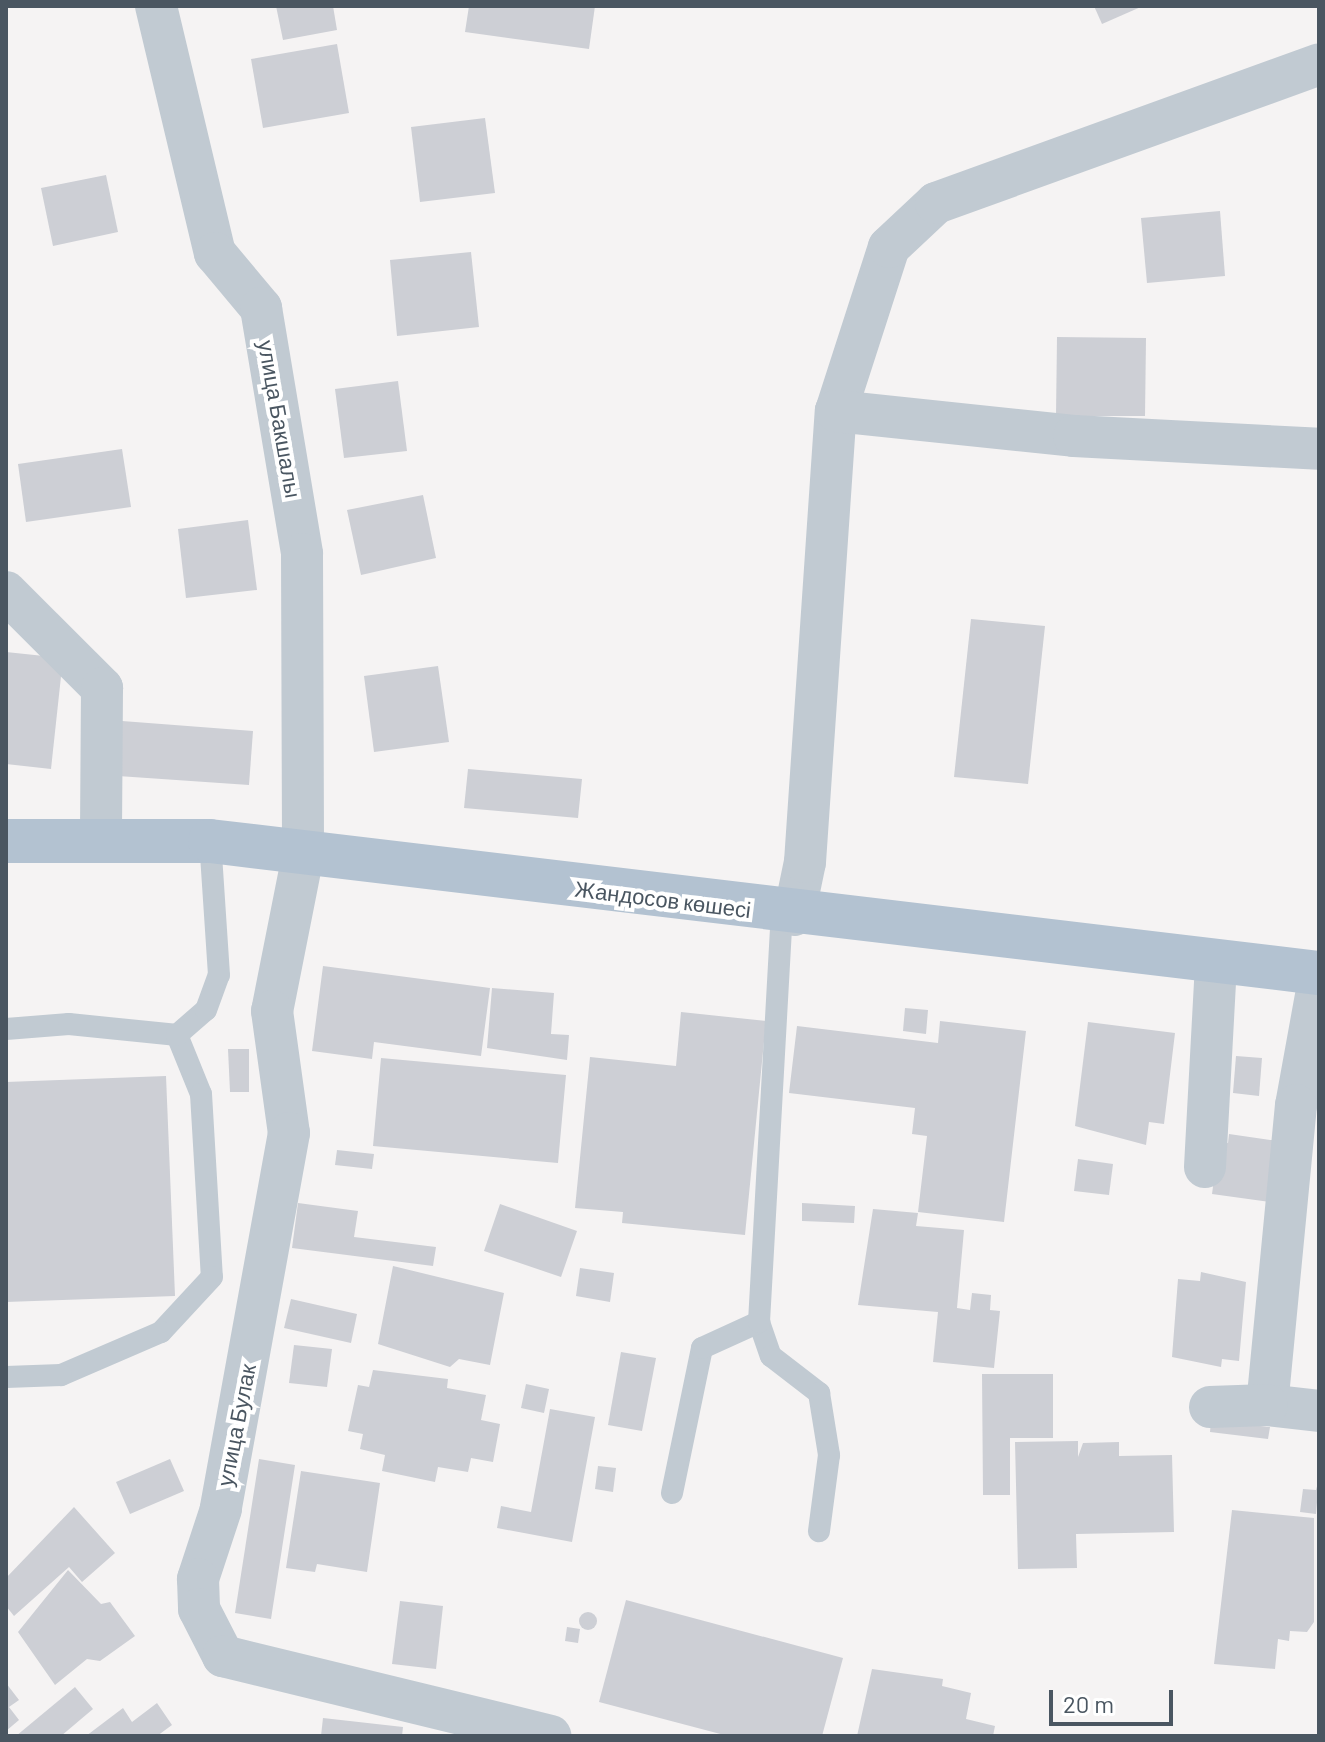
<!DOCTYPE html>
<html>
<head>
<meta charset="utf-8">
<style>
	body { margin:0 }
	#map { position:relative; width:1325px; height:1742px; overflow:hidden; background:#f5f3f3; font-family:Barlow,sans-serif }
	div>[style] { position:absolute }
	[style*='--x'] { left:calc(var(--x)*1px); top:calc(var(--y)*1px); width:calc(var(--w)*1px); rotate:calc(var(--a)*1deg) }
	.building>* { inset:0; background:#cdcfd5 }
	.round { border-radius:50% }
	.service>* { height:22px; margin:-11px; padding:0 11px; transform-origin:11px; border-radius:11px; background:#c1cad2 }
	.minor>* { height:42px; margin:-21px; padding:0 21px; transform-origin:21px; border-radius:21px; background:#c1cad2 }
	.primary>* { height:44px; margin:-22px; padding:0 22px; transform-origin:22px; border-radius:22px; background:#b3c2d1 }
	span { translate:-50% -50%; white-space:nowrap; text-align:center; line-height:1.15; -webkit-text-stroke:8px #fff; paint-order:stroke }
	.street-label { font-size:22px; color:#4a5661 }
	.frame { position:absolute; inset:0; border:8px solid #4a5661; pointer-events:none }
	.scale { position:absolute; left:1049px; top:1690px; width:124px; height:36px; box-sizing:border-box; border:4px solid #4a5661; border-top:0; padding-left:10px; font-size:24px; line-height:28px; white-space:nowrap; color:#4a5661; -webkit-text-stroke:6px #fff; paint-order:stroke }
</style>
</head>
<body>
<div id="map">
	<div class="building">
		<i style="clip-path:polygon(276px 6px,333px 6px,337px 30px,283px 40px)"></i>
		<i style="clip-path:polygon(469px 6px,595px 6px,589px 49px,465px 32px)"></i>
		<i style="clip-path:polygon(1094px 6px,1143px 6px,1102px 24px)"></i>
		<i style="clip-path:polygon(337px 44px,349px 113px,263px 128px,251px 59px)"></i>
		<i style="clip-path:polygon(485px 118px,495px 193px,420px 202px,411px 127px)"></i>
		<i style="clip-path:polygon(106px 175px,118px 232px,53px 246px,41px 188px)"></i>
		<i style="clip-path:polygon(1220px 211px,1225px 276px,1147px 283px,1141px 218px)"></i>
		<i style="clip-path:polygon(471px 252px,479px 327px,397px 336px,390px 260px)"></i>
		<i style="clip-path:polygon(1057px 337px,1146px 338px,1145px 416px,1056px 416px)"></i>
		<i style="clip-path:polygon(398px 381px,407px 451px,344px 458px,335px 389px)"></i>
		<i style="clip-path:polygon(122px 449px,131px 507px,26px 522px,18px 464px)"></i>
		<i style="clip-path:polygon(423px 495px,436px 558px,361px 575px,347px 510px)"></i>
		<i style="clip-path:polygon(248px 520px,257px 590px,186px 598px,178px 529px)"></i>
		<i style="clip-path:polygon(971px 619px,1045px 626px,1028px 784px,954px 777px)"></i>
		<i style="clip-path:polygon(6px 652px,63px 658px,51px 769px,6px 764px)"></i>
		<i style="clip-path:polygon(438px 666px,449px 742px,374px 752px,364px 676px)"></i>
		<i style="clip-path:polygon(122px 721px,253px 731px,249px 785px,118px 776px)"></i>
		<i style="clip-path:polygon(468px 769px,582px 779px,578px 818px,464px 808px)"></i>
		<i style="clip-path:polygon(323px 966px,490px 988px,481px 1056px,374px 1042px,372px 1059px,312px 1051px)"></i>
		<i style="clip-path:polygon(492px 988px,554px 993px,551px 1034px,569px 1035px,567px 1060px,487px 1048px)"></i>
		<i style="clip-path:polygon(905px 1008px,928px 1010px,926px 1034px,903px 1031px)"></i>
		<i style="clip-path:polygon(681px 1012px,766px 1021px,745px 1235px,622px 1223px,623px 1212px,575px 1208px,590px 1057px,676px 1066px)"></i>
		<i style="clip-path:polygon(940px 1021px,1026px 1031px,1004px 1222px,918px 1212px,927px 1136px,912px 1134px,915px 1108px,789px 1093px,797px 1026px,938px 1043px)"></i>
		<i style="clip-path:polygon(1088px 1022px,1175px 1033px,1164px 1124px,1149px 1122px,1146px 1145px,1075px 1126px)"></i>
		<i style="clip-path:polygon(228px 1049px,249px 1049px,249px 1092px,230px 1092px)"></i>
		<i style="clip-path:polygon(1236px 1056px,1262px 1058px,1259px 1096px,1233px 1093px)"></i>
		<i style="clip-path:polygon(381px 1058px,566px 1075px,558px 1163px,373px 1146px)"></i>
		<i style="clip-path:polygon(166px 1076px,175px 1296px,6px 1302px,6px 1082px)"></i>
		<i style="clip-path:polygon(1229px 1134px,1278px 1141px,1270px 1202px,1212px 1194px,1219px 1142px,1228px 1143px)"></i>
		<i style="clip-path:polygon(337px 1150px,374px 1154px,372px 1169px,335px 1165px)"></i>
		<i style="clip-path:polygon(1078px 1159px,1113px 1164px,1109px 1195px,1074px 1191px)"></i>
		<i style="clip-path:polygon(298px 1203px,358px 1211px,354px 1237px,436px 1247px,433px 1266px,292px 1248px)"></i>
		<i style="clip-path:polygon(802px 1203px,855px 1206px,854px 1223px,802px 1221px)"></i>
		<i style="clip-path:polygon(500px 1204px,577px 1231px,561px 1277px,484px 1251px)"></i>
		<i style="clip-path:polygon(873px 1209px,918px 1213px,916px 1226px,964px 1230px,957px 1308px,970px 1310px,972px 1293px,991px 1295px,990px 1310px,1000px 1311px,994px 1368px,933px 1362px,938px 1312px,858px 1305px)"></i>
		<i style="clip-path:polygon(393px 1266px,504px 1293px,490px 1365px,459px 1359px,450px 1367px,378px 1344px)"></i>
		<i style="clip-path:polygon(580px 1268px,614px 1273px,610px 1302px,576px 1296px)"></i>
		<i style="clip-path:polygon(1201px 1272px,1246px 1282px,1239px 1361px,1222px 1359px,1221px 1367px,1172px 1357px,1178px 1279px,1200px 1281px)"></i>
		<i style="clip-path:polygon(291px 1299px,357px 1314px,351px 1343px,284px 1328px)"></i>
		<i style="clip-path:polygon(294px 1345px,332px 1349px,327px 1387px,289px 1383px)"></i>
		<i style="clip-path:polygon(621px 1352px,656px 1358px,642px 1431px,608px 1425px)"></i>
		<i style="clip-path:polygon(373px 1370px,448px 1379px,447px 1388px,486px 1395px,481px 1420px,500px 1424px,493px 1462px,471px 1458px,468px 1472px,438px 1467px,435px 1482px,382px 1471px,385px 1455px,360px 1449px,363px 1434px,348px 1431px,358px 1385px,369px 1387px)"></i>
		<i style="clip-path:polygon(982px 1374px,1053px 1374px,1053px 1438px,1010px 1438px,1010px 1495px,983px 1495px)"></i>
		<i style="clip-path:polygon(526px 1384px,549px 1389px,544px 1413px,521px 1408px)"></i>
		<i style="clip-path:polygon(550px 1409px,595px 1417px,572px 1542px,497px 1528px,501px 1506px,531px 1512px)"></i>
		<i style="clip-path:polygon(1211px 1421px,1270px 1427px,1268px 1439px,1210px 1432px)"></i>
		<i style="clip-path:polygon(1078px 1441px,1078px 1457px,1083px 1443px,1119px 1442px,1119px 1456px,1172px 1455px,1174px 1532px,1076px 1534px,1077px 1568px,1018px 1569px,1015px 1442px)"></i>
		<i style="clip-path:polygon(170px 1459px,184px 1491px,130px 1514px,116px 1482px)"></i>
		<i style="clip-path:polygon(259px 1459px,295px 1465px,271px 1619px,235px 1613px)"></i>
		<i style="clip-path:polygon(598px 1466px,616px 1468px,613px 1492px,595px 1489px)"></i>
		<i style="clip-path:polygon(301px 1471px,380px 1483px,367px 1572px,317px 1564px,315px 1572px,286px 1568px)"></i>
		<i style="clip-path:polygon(1319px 1479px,1316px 1514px,1300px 1512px,1303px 1489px,1316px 1490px)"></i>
		<i style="clip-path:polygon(74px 1507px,115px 1553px,82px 1582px,69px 1567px,14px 1616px,6px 1606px,6px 1578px)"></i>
		<i style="clip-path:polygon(1232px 1510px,1314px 1518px,1314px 1622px,1307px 1632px,1290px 1631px,1289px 1641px,1278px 1639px,1275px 1669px,1214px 1664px)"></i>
		<i style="clip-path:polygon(68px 1570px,101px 1604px,110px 1602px,135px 1636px,100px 1661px,87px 1659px,55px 1685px,18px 1632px)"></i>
		<i style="clip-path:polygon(626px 1600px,843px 1658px,822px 1736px,728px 1736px,599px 1702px)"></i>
		<i style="clip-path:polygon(400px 1601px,443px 1606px,436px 1669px,392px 1664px)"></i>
		<i class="round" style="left:579px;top:1612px;width:18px;height:18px"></i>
		<i style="clip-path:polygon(567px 1627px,580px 1629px,578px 1643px,565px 1641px)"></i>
		<i style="clip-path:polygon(872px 1669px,943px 1679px,942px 1686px,971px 1693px,966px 1719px,995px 1726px,993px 1736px,857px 1736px)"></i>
		<i style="clip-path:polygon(6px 1683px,19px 1700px,9px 1707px,19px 1720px,6px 1731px)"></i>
		<i style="clip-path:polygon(75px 1687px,93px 1709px,61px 1736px,16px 1736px)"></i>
		<i style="clip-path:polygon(157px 1703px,172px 1725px,157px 1736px,86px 1736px,123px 1708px,132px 1722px)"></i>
		<i style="clip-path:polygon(323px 1718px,403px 1727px,402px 1736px,321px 1736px)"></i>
	</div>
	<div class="service">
		<i style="--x:6;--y:1029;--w:63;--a:-4.5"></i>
		<i style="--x:69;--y:1024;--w:109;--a:5.8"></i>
		<i style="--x:177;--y:1035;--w:64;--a:67.9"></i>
		<i style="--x:201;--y:1094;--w:183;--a:86.6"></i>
		<i style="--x:212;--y:1277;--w:75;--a:132.8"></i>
		<i style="--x:161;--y:1332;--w:109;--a:156.7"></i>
		<i style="--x:61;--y:1375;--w:55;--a:177.9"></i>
		<i style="--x:177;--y:1035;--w:38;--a:-41"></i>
		<i style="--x:206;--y:1010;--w:37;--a:-70"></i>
		<i style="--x:219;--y:975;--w:134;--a:-93.8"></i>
		<i style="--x:759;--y:1322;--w:36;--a:71"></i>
		<i style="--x:771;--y:1356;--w:61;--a:37.6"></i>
		<i style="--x:819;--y:1393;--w:63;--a:80.8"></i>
		<i style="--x:829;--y:1455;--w:77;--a:97.5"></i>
		<i style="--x:672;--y:1493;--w:148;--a:-78.3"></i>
		<i style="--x:702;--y:1348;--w:63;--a:-24.5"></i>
		<i style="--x:759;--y:1322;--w:409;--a:-86.8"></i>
	</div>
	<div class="minor">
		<i style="--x:156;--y:6;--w:254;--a:76.6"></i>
		<i style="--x:215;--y:253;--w:72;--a:50.1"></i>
		<i style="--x:261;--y:308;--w:249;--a:80.5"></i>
		<i style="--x:302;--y:554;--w:301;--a:89.8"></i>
		<i style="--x:303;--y:855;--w:159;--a:101.2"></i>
		<i style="--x:272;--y:1011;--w:123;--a:82.1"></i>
		<i style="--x:289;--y:1133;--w:382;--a:100.3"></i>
		<i style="--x:221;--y:1509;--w:74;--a:108.2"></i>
		<i style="--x:198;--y:1579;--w:30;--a:88"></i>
		<i style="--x:199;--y:1609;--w:53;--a:62.9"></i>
		<i style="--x:223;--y:1656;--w:337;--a:13.7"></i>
		<i style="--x:836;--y:411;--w:172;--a:-72.1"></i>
		<i style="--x:889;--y:247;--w:64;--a:-43.1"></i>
		<i style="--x:936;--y:203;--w:407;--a:-19.9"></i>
		<i style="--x:6;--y:592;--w:136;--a:45"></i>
		<i style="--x:102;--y:688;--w:148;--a:90.4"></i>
		<i style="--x:794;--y:915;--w:54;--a:-78.3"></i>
		<i style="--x:805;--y:862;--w:452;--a:-86.1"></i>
		<i style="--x:836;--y:411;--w:239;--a:6"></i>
		<i style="--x:1074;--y:436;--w:245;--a:3"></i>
		<i style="--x:1319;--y:979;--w:128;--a:100.3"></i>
		<i style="--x:1296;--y:1105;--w:301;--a:95.5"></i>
		<i style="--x:1267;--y:1405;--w:52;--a:6.6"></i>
		<i style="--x:1205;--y:1167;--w:205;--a:-86.9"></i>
		<i style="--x:1210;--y:1407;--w:57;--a:-2"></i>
	</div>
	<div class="primary">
		<i style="--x:6;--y:841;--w:204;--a:0"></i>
		<i style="--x:210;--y:841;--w:1117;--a:6.79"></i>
	</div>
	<div class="street-label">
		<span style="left:280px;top:419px;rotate:80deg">улица Бакшалы</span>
		<span style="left:663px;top:899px;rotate:7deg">Жандосов көшесі</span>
		<span style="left:236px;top:1425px;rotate:-79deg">улица Булак</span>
	</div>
	<div class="frame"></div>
	<div class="scale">20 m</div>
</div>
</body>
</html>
